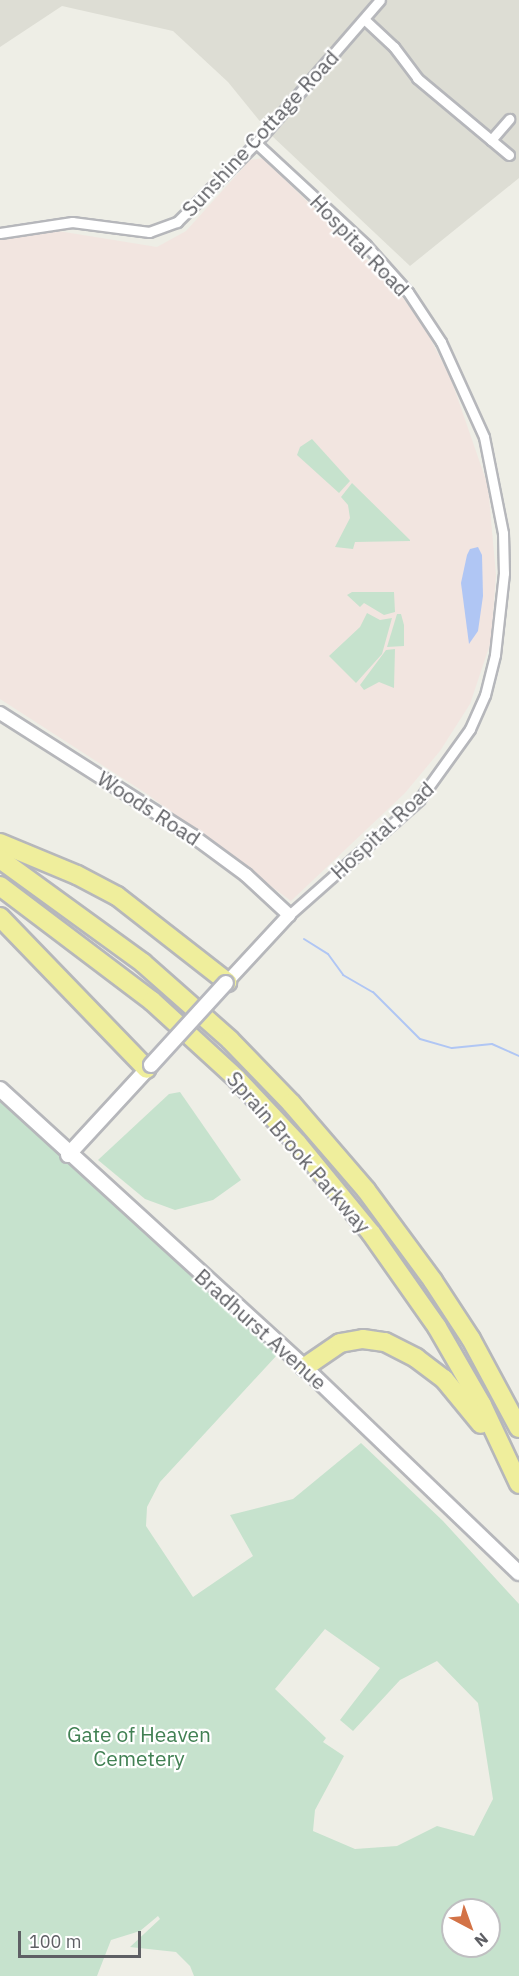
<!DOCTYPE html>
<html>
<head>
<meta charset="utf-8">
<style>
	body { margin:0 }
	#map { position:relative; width:519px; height:1976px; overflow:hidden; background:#eeeee6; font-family:"IBM Plex Sans",sans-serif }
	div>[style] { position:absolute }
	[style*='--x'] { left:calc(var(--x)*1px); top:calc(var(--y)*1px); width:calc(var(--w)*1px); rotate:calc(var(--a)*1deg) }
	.education>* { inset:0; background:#ddddd4 }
	.medical>* { inset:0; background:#f2e5e0 }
	.green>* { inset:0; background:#c6e2cd }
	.water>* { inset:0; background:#b0c6f4 }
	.stream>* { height:2px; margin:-1px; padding:0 1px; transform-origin:1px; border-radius:1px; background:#b0c6f4 }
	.roads { filter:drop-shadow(2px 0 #b6b7bb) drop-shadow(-2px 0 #b6b7bb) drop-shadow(0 2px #b6b7bb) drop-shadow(0 -2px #b6b7bb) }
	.minor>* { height:9px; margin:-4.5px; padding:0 4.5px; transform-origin:4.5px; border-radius:4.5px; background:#fff }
	.tertiary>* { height:12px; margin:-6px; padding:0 6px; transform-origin:6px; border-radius:6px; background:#fff }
	.secondary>* { height:14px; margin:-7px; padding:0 7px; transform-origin:7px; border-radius:7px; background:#fff }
	.motorway>* { height:18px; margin:-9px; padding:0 9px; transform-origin:9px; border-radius:9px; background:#efee9c }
	.bridges { filter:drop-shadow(2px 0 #b7b8be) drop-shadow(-2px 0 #b7b8be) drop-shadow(0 2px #b7b8be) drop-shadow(0 -2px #b7b8be) }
	.secondary-bridge>* { height:14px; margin:-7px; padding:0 7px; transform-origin:7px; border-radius:7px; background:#fff }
	span { translate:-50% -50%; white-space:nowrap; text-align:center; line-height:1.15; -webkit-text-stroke:4.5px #fff; paint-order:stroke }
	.street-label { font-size:21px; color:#5e5f64 }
	.park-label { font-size:21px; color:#418053 }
	.north { position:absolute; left:441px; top:1898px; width:60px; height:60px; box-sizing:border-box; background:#fff; border:2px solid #bfbfc1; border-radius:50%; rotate:139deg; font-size:16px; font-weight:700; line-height:24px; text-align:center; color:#5e5f64 }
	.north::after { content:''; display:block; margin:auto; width:21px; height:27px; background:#d37347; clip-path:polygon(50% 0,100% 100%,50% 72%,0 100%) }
	.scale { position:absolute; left:18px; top:1931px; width:123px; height:27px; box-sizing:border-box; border:3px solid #5e5f64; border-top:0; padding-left:8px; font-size:18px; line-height:21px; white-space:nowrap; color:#5e5f64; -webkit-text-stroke:4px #fff; paint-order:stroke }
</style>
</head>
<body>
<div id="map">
	<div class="education">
		<i style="clip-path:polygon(0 0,519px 0,519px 178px,410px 266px,271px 135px,228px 82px,173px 31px,62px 6px,0 47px)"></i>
	</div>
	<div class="medical">
		<i style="clip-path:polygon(263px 158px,399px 292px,428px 334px,451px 379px,488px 486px,496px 575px,491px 641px,470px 704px,440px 751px,405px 793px,291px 901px,147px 794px,0 699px,0 240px,52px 230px,157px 247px,186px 231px,250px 160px)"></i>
	</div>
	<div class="green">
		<i style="clip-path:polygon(312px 439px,350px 481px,339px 493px,297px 455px,300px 447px)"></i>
		<i style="clip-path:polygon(352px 483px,410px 540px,410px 541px,355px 542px,353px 549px,335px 547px,350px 518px,348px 505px,341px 497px)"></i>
		<i style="clip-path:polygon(352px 592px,394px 592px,395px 612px,384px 615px,364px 603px,360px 607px,347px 595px)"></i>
		<i style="clip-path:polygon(367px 613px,380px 620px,392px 618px,382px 654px,356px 683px,329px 656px,360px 627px)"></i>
		<i style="clip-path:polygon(397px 614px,401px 614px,404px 625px,404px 646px,387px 647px)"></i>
		<i style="clip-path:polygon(395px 649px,394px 688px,379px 682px,364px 690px,360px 685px,386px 650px)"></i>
		<i style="clip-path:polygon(180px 1092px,241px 1180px,213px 1200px,175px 1210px,145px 1199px,98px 1160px,169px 1094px)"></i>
		<i style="clip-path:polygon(evenodd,0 1098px,278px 1354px,160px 1482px,147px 1507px,146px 1526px,193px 1597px,253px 1556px,230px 1515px,293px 1499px,361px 1443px,443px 1521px,519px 1604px,519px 1976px,194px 1976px,190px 1966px,176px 1952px,130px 1947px,160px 1919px,158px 1916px,140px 1931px,111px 1940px,97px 1976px,0 1976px,0 1098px,325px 1629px,380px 1668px,340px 1720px,353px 1731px,400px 1680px,437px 1661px,478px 1703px,493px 1799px,474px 1836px,437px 1826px,397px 1846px,355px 1849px,313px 1831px,315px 1810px,344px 1756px,323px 1742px,326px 1738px,275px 1689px,325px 1629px,0 1098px,453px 1910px,489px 1910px,489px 1946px,453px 1946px,453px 1910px)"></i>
	</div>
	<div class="water">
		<i style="clip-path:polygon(478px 547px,482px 555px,483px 596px,478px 631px,469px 644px,461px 583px,467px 555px,470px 549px)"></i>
	</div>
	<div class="stream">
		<i style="--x:304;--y:939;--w:28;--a:32"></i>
		<i style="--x:328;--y:954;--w:26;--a:54"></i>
		<i style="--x:343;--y:975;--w:34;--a:30"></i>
		<i style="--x:373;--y:992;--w:66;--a:45"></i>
		<i style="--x:420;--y:1039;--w:33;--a:16"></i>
		<i style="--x:452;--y:1048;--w:40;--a:-5.7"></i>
		<i style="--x:492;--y:1044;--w:30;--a:24"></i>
	</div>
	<div class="roads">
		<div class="minor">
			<i style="--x:364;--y:19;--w:41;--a:43"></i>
			<i style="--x:394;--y:47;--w:39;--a:53"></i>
			<i style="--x:417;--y:78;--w:120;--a:39.9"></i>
			<i style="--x:491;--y:140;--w:28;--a:-49"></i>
			<i style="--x:256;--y:143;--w:150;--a:42.8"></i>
			<i style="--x:366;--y:245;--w:63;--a:48.2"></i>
			<i style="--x:408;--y:292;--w:60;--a:56.6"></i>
			<i style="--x:441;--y:342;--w:104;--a:65.6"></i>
			<i style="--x:484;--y:437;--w:98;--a:78.8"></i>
			<i style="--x:503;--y:533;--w:40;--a:88.6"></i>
			<i style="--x:504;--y:573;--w:82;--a:96.3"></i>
			<i style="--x:495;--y:655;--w:41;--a:104"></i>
			<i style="--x:485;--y:695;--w:37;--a:114"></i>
			<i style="--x:470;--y:729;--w:87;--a:125.7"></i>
			<i style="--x:419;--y:800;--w:174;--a:138.5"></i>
			<i style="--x:0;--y:233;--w:73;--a:-8.7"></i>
			<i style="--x:72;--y:222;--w:78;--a:7.4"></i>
			<i style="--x:149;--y:232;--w:30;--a:-20"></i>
			<i style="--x:177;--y:222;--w:112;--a:-45"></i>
			<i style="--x:256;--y:143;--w:189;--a:-49.1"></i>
		</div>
		<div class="tertiary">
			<i style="--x:0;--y:713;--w:229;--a:32.5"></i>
			<i style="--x:193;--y:836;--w:66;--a:36.3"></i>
			<i style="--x:246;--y:875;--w:59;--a:42.9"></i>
			<i style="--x:289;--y:915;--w:91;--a:132.8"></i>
		</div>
		<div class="secondary">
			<i style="--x:0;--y:1089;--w:408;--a:42.4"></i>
			<i style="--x:301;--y:1364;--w:302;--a:43.8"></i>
			<i style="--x:68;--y:1155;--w:122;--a:-47.3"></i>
		</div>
		<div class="motorway">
			<i style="--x:0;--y:843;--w:83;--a:22.6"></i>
			<i style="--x:77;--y:875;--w:45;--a:27.7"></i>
			<i style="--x:117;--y:896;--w:140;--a:38"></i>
			<i style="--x:0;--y:859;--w:177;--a:36"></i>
			<i style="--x:143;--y:963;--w:116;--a:41.5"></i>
			<i style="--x:230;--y:1040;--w:88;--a:45.9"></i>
			<i style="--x:291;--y:1103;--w:115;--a:49.2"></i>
			<i style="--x:366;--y:1190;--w:113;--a:53.6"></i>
			<i style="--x:433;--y:1281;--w:69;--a:56.8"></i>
			<i style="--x:471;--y:1339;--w:101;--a:61.7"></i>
			<i style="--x:0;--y:886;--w:191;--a:37.1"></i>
			<i style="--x:152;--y:1001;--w:115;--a:42.5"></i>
			<i style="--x:237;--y:1079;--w:88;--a:46.8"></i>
			<i style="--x:297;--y:1143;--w:117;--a:50.6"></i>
			<i style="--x:371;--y:1233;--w:115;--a:54.9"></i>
			<i style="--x:437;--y:1327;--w:90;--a:60"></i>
			<i style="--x:482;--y:1405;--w:87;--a:64.9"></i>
			<i style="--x:0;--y:917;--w:211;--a:46"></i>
			<i style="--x:305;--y:1367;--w:42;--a:-34.4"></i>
			<i style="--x:340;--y:1343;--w:23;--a:-10"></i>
			<i style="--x:363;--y:1339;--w:22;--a:8"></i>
			<i style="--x:385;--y:1342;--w:35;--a:27"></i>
			<i style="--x:416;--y:1358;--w:35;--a:37"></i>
			<i style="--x:444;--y:1379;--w:58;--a:50.6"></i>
		</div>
	</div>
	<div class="bridges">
		<div class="secondary-bridge">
			<i style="--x:151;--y:1065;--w:111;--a:-47.6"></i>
		</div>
	</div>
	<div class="street-label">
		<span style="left:260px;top:133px;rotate:-47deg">Sunshine Cottage Road</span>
		<span style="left:360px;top:245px;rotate:46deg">Hospital Road</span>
		<span style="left:149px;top:808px;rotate:33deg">Woods Road</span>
		<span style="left:382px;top:830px;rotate:-43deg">Hospital Road</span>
		<span style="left:299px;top:1152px;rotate:49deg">Sprain Brook Parkway</span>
		<span style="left:261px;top:1329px;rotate:42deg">Bradhurst Avenue</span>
	</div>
	<div class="park-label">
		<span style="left:139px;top:1746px">Gate of Heaven<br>Cemetery</span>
	</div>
	<div class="north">N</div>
	<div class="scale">100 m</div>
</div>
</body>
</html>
